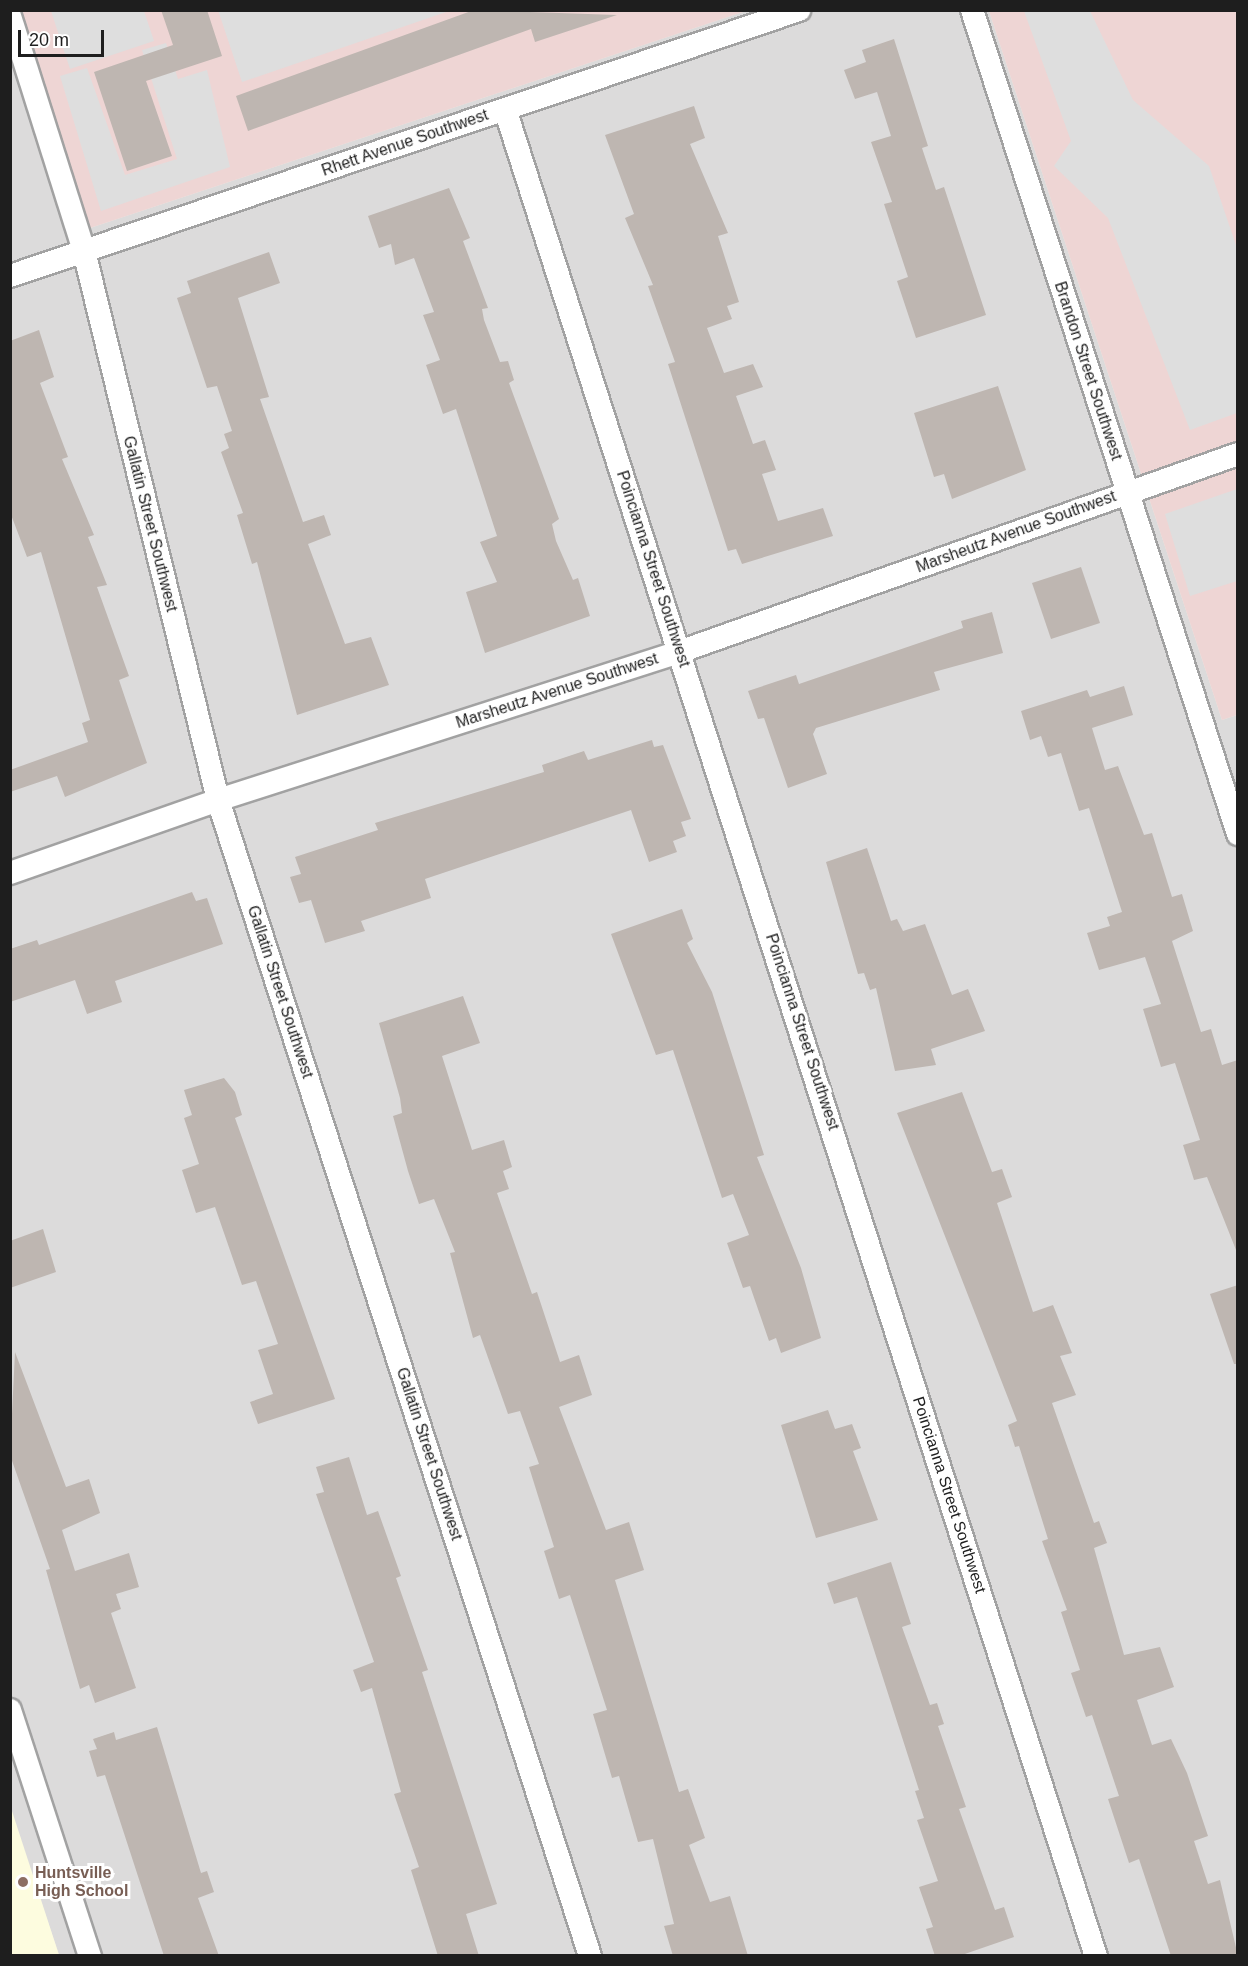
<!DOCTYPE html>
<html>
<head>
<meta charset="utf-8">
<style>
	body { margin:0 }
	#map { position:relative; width:1248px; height:1966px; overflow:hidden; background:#eeeae4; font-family:Helvetica,sans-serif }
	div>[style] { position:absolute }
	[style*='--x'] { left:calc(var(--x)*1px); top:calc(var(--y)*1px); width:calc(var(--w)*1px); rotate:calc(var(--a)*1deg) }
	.residential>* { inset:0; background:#dcdbdb }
	.commercial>* { inset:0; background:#eed5d4 }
	.education>* { inset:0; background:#fdfcdf }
	.parking>* { inset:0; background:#dedede }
	.building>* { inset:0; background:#beb6b1 }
	.roads { filter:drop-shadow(2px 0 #a2a2a2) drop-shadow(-2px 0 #a2a2a2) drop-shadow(0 2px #a2a2a2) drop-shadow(0 -2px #a2a2a2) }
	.minor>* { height:22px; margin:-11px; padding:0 11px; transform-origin:11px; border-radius:11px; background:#fff }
	.dots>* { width:16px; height:16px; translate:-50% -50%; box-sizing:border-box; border:3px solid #fff; border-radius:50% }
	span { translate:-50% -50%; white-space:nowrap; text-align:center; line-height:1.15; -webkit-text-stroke:6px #fff; paint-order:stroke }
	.street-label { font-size:16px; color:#1e1e1e }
	.education-label { font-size:16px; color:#785e54; font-weight:700 }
	.left { translate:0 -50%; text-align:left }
	.frame { position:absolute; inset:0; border:12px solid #1e1e1e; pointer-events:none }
	.scale { position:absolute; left:18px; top:30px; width:86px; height:27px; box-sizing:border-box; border:3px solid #1e1e1e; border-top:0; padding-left:8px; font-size:18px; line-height:21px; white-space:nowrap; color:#1e1e1e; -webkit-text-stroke:4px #fff; paint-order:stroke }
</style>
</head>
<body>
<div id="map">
	<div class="residential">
		<i style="clip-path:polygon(10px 11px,20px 11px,90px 228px,746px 11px,989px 11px,1222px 720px,1237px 715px,1237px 1955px,59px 1955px,10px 1808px)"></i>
	</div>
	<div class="commercial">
		<i style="clip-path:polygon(20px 10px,746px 11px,90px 228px)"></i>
		<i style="clip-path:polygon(989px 11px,1237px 11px,1237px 715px,1222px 720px)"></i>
	</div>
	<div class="education">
		<i style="clip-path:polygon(10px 1808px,11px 1808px,59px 1955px,11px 1955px)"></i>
	</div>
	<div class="parking">
		<i style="clip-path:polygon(218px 10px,449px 10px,449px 11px,242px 82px)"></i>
		<i style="clip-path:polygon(51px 11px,144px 11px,154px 41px,70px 69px)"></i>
		<i style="clip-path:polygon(1024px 11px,1090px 11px,1133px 100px,1209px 166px,1237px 248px,1237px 413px,1190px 430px,1108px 218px,1054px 166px,1071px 141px)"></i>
		<i style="clip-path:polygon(166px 43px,178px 79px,207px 70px,230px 167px,101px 211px,60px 76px,87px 68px,125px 175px,177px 159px,142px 50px)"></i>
		<i style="clip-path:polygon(1237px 489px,1237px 581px,1190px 596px,1165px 514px)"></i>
	</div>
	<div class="building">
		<i style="clip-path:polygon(161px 10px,207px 10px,222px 56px,146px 81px,172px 156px,127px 171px,94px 72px,173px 45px)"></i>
		<i style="clip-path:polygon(474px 10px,617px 15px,535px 42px,531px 29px,248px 131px,236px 96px)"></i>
		<i style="clip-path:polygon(894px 39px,928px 146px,922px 148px,936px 190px,944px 187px,986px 315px,916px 338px,897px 281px,908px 277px,884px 204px,892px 202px,871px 142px,891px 136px,877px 92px,855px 99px,844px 70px,866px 62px,862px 50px)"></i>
		<i style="clip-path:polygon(694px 106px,705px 138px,690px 144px,728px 233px,718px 236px,739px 302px,727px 306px,732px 319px,707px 328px,724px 373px,753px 364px,763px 387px,736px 396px,753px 444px,765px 440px,776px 470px,762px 474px,778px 521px,823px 508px,833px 536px,742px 564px,736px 549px,728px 551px,668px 364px,675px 362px,648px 286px,653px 285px,625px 218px,634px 214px,605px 135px)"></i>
		<i style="clip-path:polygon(449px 188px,470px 238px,463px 241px,488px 308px,482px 309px,484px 320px,500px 362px,508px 361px,514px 380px,509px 383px,559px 519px,552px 524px,556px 541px,573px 580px,578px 578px,590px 616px,485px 653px,466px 592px,497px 582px,480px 542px,497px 536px,456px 409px,443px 414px,426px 365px,440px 360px,423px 315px,434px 312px,414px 258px,395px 265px,391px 244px,379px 248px,368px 216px)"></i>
		<i style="clip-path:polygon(269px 252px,280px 283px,238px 298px,269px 397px,260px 399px,303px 522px,324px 515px,331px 535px,308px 544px,345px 644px,371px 637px,389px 685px,297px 715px,257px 562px,252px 564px,237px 515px,243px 513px,221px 452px,229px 448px,224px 434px,232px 431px,217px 386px,207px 388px,177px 298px,191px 293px,187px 281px)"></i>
		<i style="clip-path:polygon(39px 330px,54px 377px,40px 383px,68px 457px,62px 459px,94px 535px,88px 537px,107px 585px,97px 587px,129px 676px,119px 680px,147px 763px,65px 797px,57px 776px,10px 792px,10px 770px,88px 742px,82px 723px,90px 720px,41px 552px,27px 557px,10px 512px,10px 341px)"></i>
		<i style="clip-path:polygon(998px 386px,1026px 470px,952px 499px,944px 474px,934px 477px,914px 413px)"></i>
		<i style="clip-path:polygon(1081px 567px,1100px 623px,1051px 639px,1032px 583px)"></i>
		<i style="clip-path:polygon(992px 612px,1003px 653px,934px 672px,940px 690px,816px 728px,813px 734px,827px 774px,788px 788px,764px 718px,758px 719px,748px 691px,796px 675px,799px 684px,963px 628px,961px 621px)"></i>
		<i style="clip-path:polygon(1124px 686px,1133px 715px,1092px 728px,1105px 770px,1118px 766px,1144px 835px,1152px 833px,1172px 897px,1182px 894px,1193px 931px,1172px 941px,1201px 1032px,1211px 1029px,1222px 1065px,1238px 1060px,1238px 1255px,1207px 1177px,1194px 1180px,1183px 1145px,1200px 1140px,1175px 1063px,1161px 1067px,1143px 1009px,1161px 1004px,1145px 957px,1099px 970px,1087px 933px,1110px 926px,1107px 917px,1122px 912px,1089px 808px,1079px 811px,1061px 753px,1048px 757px,1041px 736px,1030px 740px,1021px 711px,1087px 690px,1090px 697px)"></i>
		<i style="clip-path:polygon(652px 740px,654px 747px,663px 745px,691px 819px,681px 822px,686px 836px,673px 841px,677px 852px,649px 862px,631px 810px,425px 879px,431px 898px,361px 921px,365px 931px,325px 943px,311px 900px,299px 903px,290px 877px,301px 874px,295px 857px,378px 830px,375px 823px,544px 772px,542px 765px,584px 751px,588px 760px)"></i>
		<i style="clip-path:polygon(867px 848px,891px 921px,897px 919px,903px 931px,925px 924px,952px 995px,968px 989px,985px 1031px,931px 1049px,936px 1065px,895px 1071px,876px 988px,870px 990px,864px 973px,858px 974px,826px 862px)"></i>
		<i style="clip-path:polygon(192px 892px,196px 901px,207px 898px,223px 944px,115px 981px,122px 1002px,87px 1014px,75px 980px,10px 1002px,10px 949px,37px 940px,39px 945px)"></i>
		<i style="clip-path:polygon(682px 909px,693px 939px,687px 943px,712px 992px,764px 1155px,757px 1157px,801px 1268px,821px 1338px,781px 1353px,776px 1338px,769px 1341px,750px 1286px,743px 1288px,727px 1243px,749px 1235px,733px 1194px,722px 1198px,673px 1050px,656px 1055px,611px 934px)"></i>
		<i style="clip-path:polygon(463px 996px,480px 1043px,442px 1056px,472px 1150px,504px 1140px,512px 1167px,503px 1171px,509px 1189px,497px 1193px,532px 1294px,537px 1292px,560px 1362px,579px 1355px,592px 1395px,559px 1407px,606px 1530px,629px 1522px,644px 1570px,615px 1580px,679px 1792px,688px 1789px,705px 1838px,689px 1845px,710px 1902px,730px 1896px,748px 1956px,673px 1956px,664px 1926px,674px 1924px,653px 1839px,638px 1842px,619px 1776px,612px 1778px,593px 1714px,607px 1710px,570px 1595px,559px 1599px,544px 1551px,554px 1547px,529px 1467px,539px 1464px,520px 1411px,508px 1414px,480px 1335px,473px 1338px,450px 1253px,455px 1252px,434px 1199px,419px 1204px,408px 1171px,393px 1116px,402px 1113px,400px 1098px,379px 1023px)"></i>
		<i style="clip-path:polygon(224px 1078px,235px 1092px,242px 1115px,235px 1118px,335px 1399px,258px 1424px,250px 1402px,273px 1394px,258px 1350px,278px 1344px,256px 1281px,242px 1285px,215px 1207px,196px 1213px,182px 1170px,199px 1164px,184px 1118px,192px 1115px,184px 1090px)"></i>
		<i style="clip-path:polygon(962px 1092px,992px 1172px,1002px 1169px,1012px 1197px,997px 1203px,1033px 1312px,1053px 1305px,1072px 1353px,1060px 1356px,1076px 1395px,1052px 1403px,1094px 1523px,1099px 1521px,1107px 1543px,1094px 1548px,1124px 1655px,1160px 1647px,1174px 1687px,1137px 1700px,1152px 1745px,1171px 1739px,1187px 1773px,1208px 1836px,1194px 1841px,1208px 1884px,1220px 1880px,1238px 1956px,1171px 1956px,1139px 1859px,1129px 1863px,1108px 1799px,1119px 1796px,1092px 1715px,1086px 1717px,1071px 1673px,1080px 1670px,1061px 1612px,1067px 1610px,1042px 1541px,1048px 1539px,1019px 1446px,1015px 1447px,1008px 1425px,1017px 1421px,897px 1113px)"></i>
		<i style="clip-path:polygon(43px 1229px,56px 1272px,10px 1288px,10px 1241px)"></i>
		<i style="clip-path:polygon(1238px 1285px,1238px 1364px,1234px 1364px,1210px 1294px)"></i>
		<i style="clip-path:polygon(15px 1352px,66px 1487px,89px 1479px,100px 1513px,62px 1530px,75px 1571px,129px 1553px,139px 1587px,116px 1594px,121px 1609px,111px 1613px,136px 1688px,95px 1703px,89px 1685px,80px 1689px,46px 1570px,50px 1569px,10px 1455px)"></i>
		<i style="clip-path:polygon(828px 1410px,835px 1429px,852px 1424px,861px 1448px,853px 1451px,878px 1520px,816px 1538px,781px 1425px)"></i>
		<i style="clip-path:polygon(349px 1457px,367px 1515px,378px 1511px,401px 1576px,396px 1578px,428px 1670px,422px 1672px,497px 1904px,466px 1914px,479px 1956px,438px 1956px,411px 1870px,419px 1867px,394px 1794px,401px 1792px,372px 1688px,361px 1692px,353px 1670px,374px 1662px,316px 1494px,324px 1492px,316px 1467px)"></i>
		<i style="clip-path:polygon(891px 1562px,911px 1624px,902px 1627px,930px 1705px,937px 1703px,944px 1724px,938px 1726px,966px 1807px,959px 1809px,995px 1910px,1004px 1907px,1014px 1937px,959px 1956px,935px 1956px,926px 1929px,933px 1927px,919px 1887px,938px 1881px,917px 1820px,924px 1818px,915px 1791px,919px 1790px,857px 1597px,834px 1604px,827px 1583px)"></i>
		<i style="clip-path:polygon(157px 1727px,201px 1873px,207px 1871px,214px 1892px,198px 1898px,219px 1956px,164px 1956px,105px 1775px,97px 1777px,89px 1751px,97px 1749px,93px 1739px,114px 1732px,116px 1740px)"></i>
	</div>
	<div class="roads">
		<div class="minor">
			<i style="--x:972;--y:10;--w:866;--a:72.11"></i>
			<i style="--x:10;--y:16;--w:246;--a:72.5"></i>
			<i style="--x:84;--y:251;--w:565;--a:76.28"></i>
			<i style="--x:218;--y:800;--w:1214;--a:72.16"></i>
			<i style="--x:505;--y:109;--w:1939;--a:72.26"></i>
			<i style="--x:10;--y:276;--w:833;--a:-18.63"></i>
			<i style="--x:10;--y:873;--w:220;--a:-19.3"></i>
			<i style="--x:218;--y:800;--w:484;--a:-17.8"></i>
			<i style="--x:679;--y:652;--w:593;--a:-19.5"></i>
			<i style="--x:10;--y:1710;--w:259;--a:72"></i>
		</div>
	</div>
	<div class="dots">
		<i style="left:23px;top:1882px;background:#8d6e63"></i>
	</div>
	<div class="street-label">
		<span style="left:405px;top:143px;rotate:-19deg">Rhett Avenue Southwest</span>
		<span style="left:1088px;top:371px;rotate:72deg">Brandon Street Southwest</span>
		<span style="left:150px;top:524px;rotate:76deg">Gallatin Street Southwest</span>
		<span style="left:1016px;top:532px;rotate:-20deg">Marsheutz Avenue Southwest</span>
		<span style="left:653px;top:569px;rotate:72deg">Poincianna Street Southwest</span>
		<span style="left:557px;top:691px;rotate:-18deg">Marsheutz Avenue Southwest</span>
		<span style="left:280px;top:992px;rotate:72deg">Gallatin Street Southwest</span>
		<span style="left:802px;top:1032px;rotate:72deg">Poincianna Street Southwest</span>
		<span style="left:429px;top:1454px;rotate:72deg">Gallatin Street Southwest</span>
		<span style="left:949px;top:1495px;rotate:72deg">Poincianna Street Southwest</span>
	</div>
	<div class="education-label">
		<span class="left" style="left:35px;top:1882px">Huntsville<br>High School</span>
	</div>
	<div class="frame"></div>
	<div class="scale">20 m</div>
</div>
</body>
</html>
